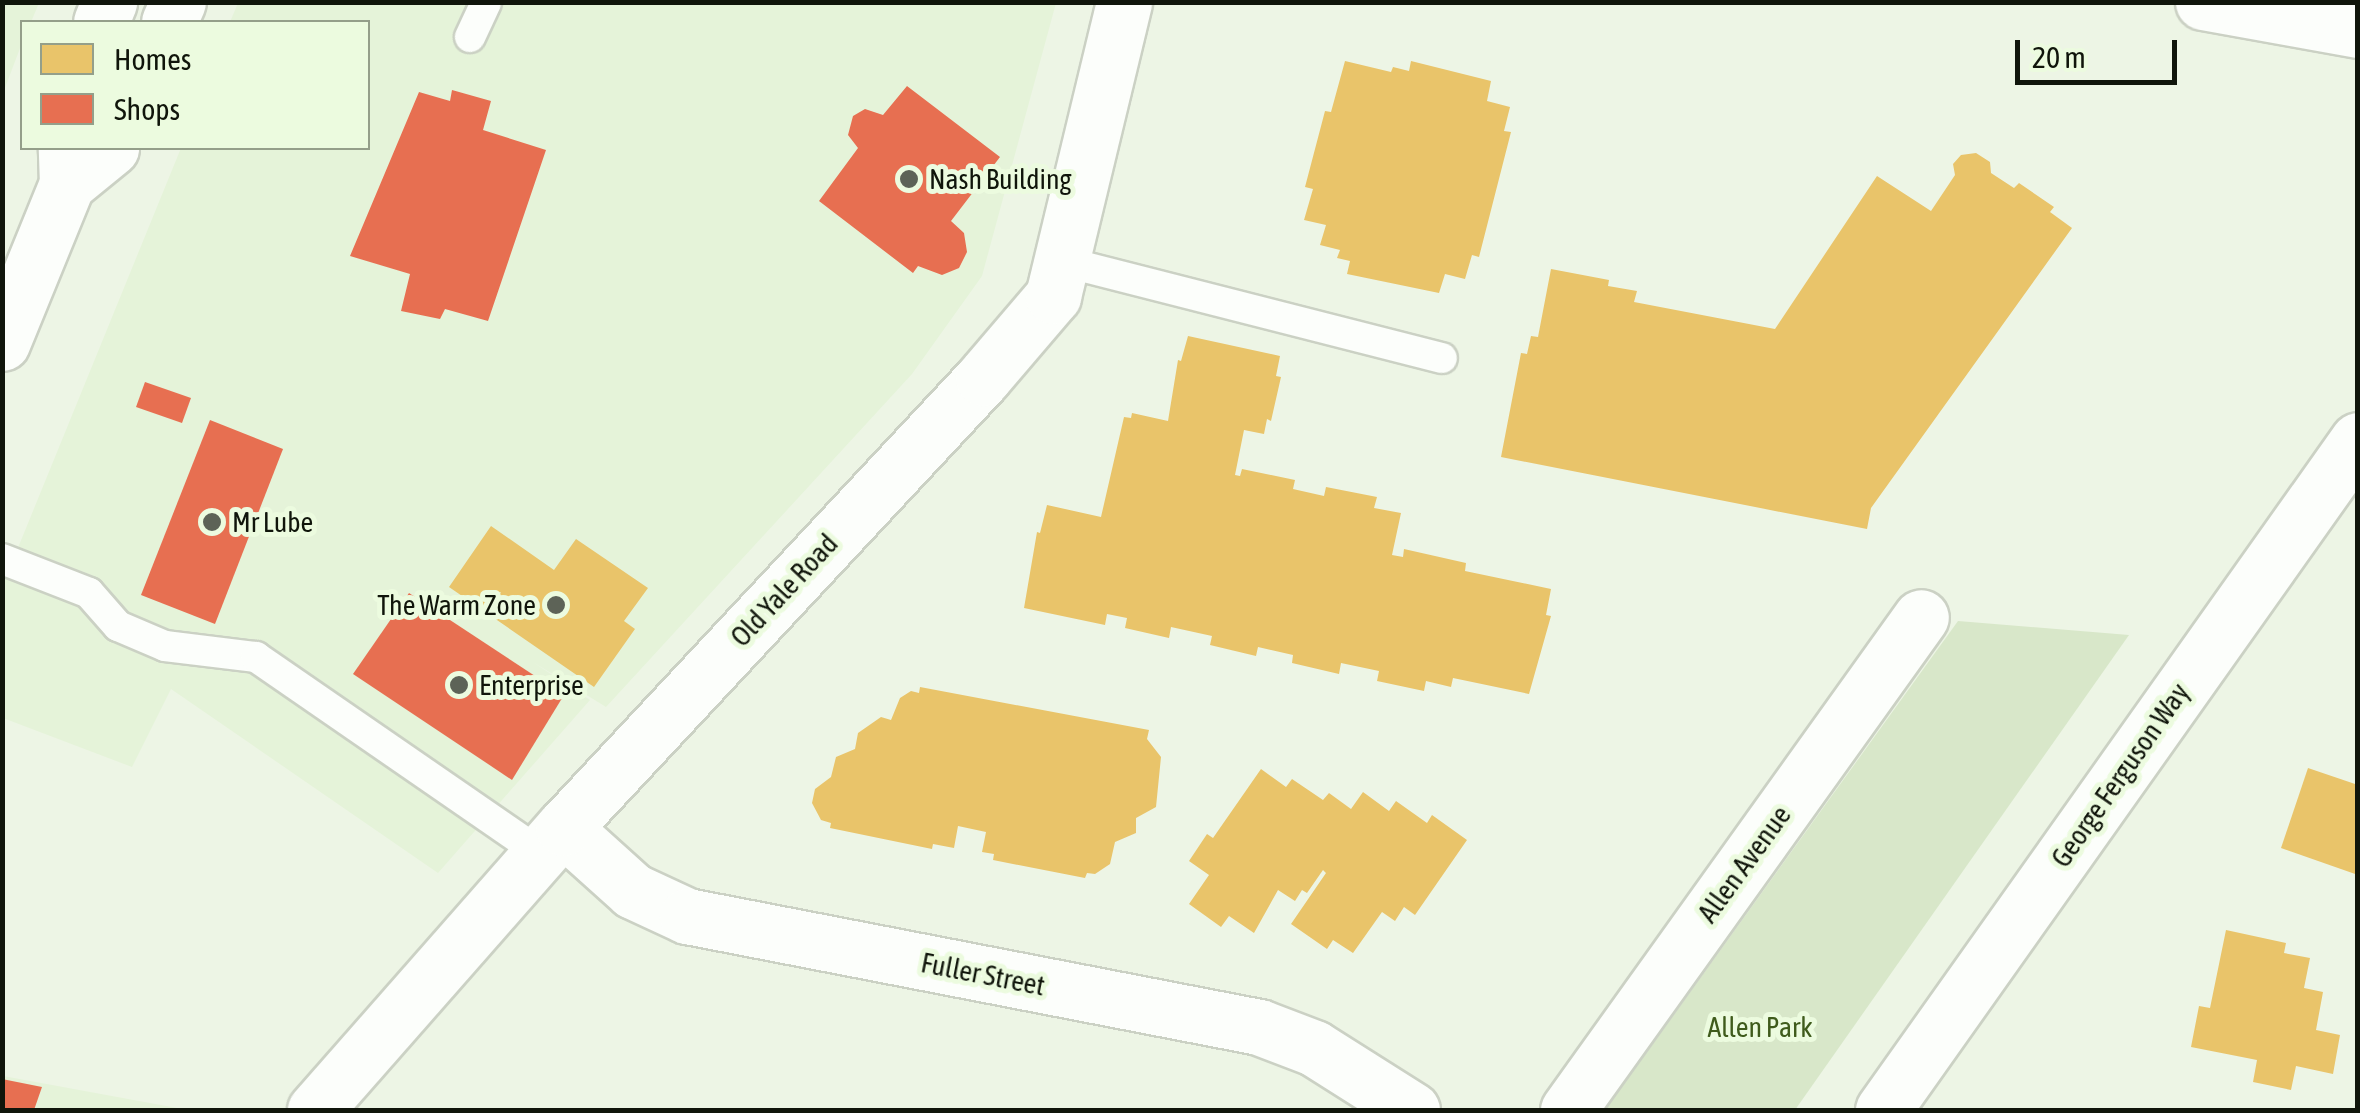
<!DOCTYPE html>
<html>
<head>
<meta charset="utf-8">
<style>
	body { margin:0 }
	#map { position:relative; width:2360px; height:1113px; overflow:hidden; background:#edf5e5; font-family:"Asap Condensed",sans-serif }
	div>[style] { position:absolute }
	[style*='--x'] { left:calc(var(--x)*1px); top:calc(var(--y)*1px); width:calc(var(--w)*1px); rotate:calc(var(--a)*1deg) }
	.built>* { inset:0; background:#e5f3d9 }
	.green>* { inset:0; background:#d8e7c9 }
	.homes>* { inset:0; background:#e9c46a }
	.shops>* { inset:0; background:#e76f51 }
	.roads { filter:drop-shadow(2px 0 #cbd1c4) drop-shadow(-2px 0 #cbd1c4) drop-shadow(0 2px #cbd1c4) drop-shadow(0 -2px #cbd1c4) }
	.lane>* { height:30px; margin:-15px; padding:0 15px; transform-origin:15px; border-radius:15px; background:#fcfefb }
	.street>* { height:55px; margin:-27.5px; padding:0 27.5px; transform-origin:27.5px; border-radius:27.5px; background:#fcfefb }
	.secondary>* { height:55px; margin:-27.5px; padding:0 27.5px; transform-origin:27.5px; border-radius:27.5px; background:#fcfefb }
	.dots>* { width:28px; height:28px; translate:-50% -50%; box-sizing:border-box; border:5px solid #ecfbdf; border-radius:50% }
	span { translate:-50% -50%; white-space:nowrap; text-align:center; line-height:1.15; -webkit-text-stroke:10px #ecfbdf; paint-order:stroke }
	.poi-label { font-size:28px; color:#10150b }
	.left { translate:0 -50%; text-align:left }
	.right { translate:-100% -50%; text-align:right }
	.street-label { font-size:28px; color:#10150b }
	.park-label { font-size:28px; color:#3f5b1c }
	.frame { position:absolute; inset:0; border:5px solid #10150b; pointer-events:none }
	.legend { position:absolute; left:20px; top:20px; width:350px; height:130px; box-sizing:border-box; background:#ecfbdf; border:2px solid #949f8a; margin:0; padding:12px 18px; list-style:none; font-size:30px; color:#10150b }
	.legend li { display:flex; align-items:center; gap:20px; height:50px }
	.legend b { width:50px; border:2px solid #949f8a }
	.scale { position:absolute; left:2015px; top:40px; width:162px; height:45px; box-sizing:border-box; border:5px solid #10150b; border-top:0; padding-left:12px; font-size:30px; line-height:35px; white-space:nowrap; color:#10150b; -webkit-text-stroke:8px #ecfbdf; paint-order:stroke }
</style>
</head>
<body>
<div id="map">
	<div class="built">
		<i style="clip-path:polygon(3px 2px,39px 3px,31px 22px,22px 22px,22px 43px,3px 93px)"></i>
		<i style="clip-path:polygon(238px 3px,1056px 3px,982px 276px,912px 374px,606px 707px,533px 662px,590px 700px,438px 873px,171px 689px,132px 767px,3px 718px,2px 587px,181px 148px,368px 148px,368px 22px,230px 22px)"></i>
		<i style="clip-path:polygon(3px 1076px,188px 1110px,3px 1110px)"></i>
	</div>
	<div class="green">
		<i style="clip-path:polygon(1958px 621px,2129px 635px,1795px 1110px,1605px 1110px)"></i>
	</div>
	<div class="homes">
		<i style="clip-path:polygon(1345px 61px,1391px 72px,1393px 67px,1409px 71px,1411px 61px,1491px 81px,1487px 101px,1510px 107px,1504px 131px,1511px 132px,1479px 257px,1472px 255px,1465px 279px,1445px 274px,1439px 293px,1347px 274px,1350px 261px,1337px 258px,1340px 250px,1320px 245px,1326px 225px,1304px 220px,1313px 189px,1305px 187px,1325px 111px,1331px 112px)"></i>
		<i style="clip-path:polygon(1976px 153px,1990px 162px,1991px 173px,2014px 188px,2019px 183px,2054px 207px,2050px 212px,2072px 228px,1871px 508px,1867px 529px,1501px 457px,1521px 353px,1527px 354px,1531px 336px,1538px 337px,1551px 269px,1609px 280px,1608px 286px,1637px 291px,1634px 302px,1775px 329px,1877px 176px,1931px 211px,1955px 175px,1953px 164px,1961px 155px)"></i>
		<i style="clip-path:polygon(1188px 336px,1280px 356px,1276px 376px,1281px 377px,1271px 421px,1267px 419px,1264px 434px,1244px 430px,1235px 475px,1240px 476px,1242px 469px,1295px 480px,1293px 489px,1324px 496px,1326px 487px,1377px 497px,1374px 508px,1401px 513px,1392px 555px,1403px 557px,1404px 549px,1466px 563px,1465px 571px,1551px 589px,1546px 615px,1551px 616px,1529px 694px,1453px 678px,1451px 687px,1426px 681px,1424px 691px,1377px 681px,1379px 671px,1341px 663px,1339px 674px,1292px 663px,1293px 655px,1258px 647px,1256px 656px,1210px 645px,1212px 636px,1171px 627px,1169px 638px,1125px 628px,1127px 618px,1107px 614px,1105px 625px,1024px 608px,1037px 532px,1040px 533px,1047px 505px,1101px 517px,1124px 417px,1131px 418px,1132px 413px,1168px 421px,1178px 360px,1181px 361px)"></i>
		<i style="clip-path:polygon(491px 526px,554px 570px,576px 539px,648px 588px,624px 621px,635px 629px,594px 687px,449px 587px)"></i>
		<i style="clip-path:polygon(920px 687px,1149px 730px,1147px 739px,1161px 757px,1156px 807px,1136px 818px,1136px 833px,1115px 842px,1110px 864px,1095px 874px,1087px 873px,1085px 878px,993px 860px,994px 854px,982px 852px,986px 832px,958px 826px,954px 848px,933px 844px,932px 849px,830px 828px,831px 823px,821px 820px,812px 803px,815px 789px,831px 777px,836px 757px,855px 749px,858px 733px,881px 717px,891px 720px,900px 698px,911px 691px,919px 693px)"></i>
		<i style="clip-path:polygon(2308px 768px,2358px 785px,2358px 875px,2281px 848px)"></i>
		<i style="clip-path:polygon(1261px 769px,1286px 787px,1292px 779px,1323px 800px,1329px 793px,1351px 809px,1363px 792px,1389px 811px,1396px 801px,1427px 823px,1432px 815px,1467px 840px,1415px 915px,1404px 907px,1395px 921px,1382px 912px,1353px 953px,1333px 940px,1327px 949px,1291px 924px,1326px 873px,1323px 870px,1307px 893px,1302px 890px,1295px 901px,1278px 890px,1254px 933px,1229px 916px,1221px 927px,1189px 904px,1209px 875px,1189px 861px,1207px 834px,1213px 838px)"></i>
		<i style="clip-path:polygon(2226px 930px,2286px 943px,2284px 953px,2310px 958px,2304px 988px,2323px 992px,2316px 1030px,2340px 1035px,2333px 1074px,2296px 1066px,2291px 1090px,2253px 1082px,2257px 1060px,2191px 1047px,2199px 1006px,2210px 1008px)"></i>
	</div>
	<div class="shops">
		<i style="clip-path:polygon(907px 86px,1000px 157px,951px 221px,964px 233px,967px 252px,959px 268px,942px 275px,918px 266px,913px 273px,819px 201px,858px 148px,848px 135px,853px 116px,865px 109px,883px 115px)"></i>
		<i style="clip-path:polygon(452px 90px,491px 101px,483px 130px,546px 150px,488px 321px,445px 309px,440px 319px,401px 311px,410px 274px,350px 256px,419px 92px,450px 101px)"></i>
		<i style="clip-path:polygon(145px 382px,191px 398px,182px 423px,136px 407px)"></i>
		<i style="clip-path:polygon(210px 420px,283px 449px,215px 624px,141px 595px)"></i>
		<i style="clip-path:polygon(409px 593px,564px 695px,512px 780px,353px 674px)"></i>
		<i style="clip-path:polygon(2px 1079px,42px 1087px,34px 1110px,2px 1110px)"></i>
	</div>
	<div class="roads">
		<div class="lane">
			<i style="--x:470;--y:37;--w:38;--a:-65"></i>
			<i style="--x:1061;--y:261;--w:393;--a:14.3"></i>
			<i style="--x:2;--y:559;--w:93;--a:21.3"></i>
			<i style="--x:89;--y:593;--w:44;--a:48.7"></i>
			<i style="--x:118;--y:626;--w:51;--a:23.1"></i>
			<i style="--x:165;--y:646;--w:92;--a:6.9"></i>
			<i style="--x:256;--y:657;--w:345;--a:34.6"></i>
		</div>
		<div class="street">
			<i style="--x:563;--y:828;--w:94;--a:42"></i>
			<i style="--x:633;--y:891;--w:60;--a:24.8"></i>
			<i style="--x:687;--y:916;--w:583;--a:10.98"></i>
			<i style="--x:1259;--y:1027;--w:59;--a:20.9"></i>
			<i style="--x:1314;--y:1048;--w:116;--a:32.3"></i>
			<i style="--x:315;--y:1110;--w:376;--a:-48.7"></i>
			<i style="--x:563;--y:828;--w:616;--a:-46.97"></i>
			<i style="--x:983;--y:378;--w:108;--a:-49.5"></i>
			<i style="--x:1053;--y:296;--w:302;--a:-76.4"></i>
			<i style="--x:1568;--y:1110;--w:606;--a:-54.4"></i>
		</div>
		<div class="secondary">
			<i style="--x:2203;--y:2;--w:158;--a:10.2"></i>
			<i style="--x:101;--y:22;--w:22;--a:-68"></i>
			<i style="--x:169;--y:22;--w:22;--a:-66"></i>
			<i style="--x:67;--y:184;--w:57;--a:-39.3"></i>
			<i style="--x:2;--y:343;--w:172;--a:-67.8"></i>
			<i style="--x:67;--y:184;--w:36;--a:-92"></i>
			<i style="--x:1883;--y:1110;--w:821;--a:-54.67"></i>
		</div>
	</div>
	<div class="dots">
		<i style="left:909px;top:179px;background:#5d6357"></i>
		<i style="left:212px;top:522px;background:#5d6357"></i>
		<i style="left:556px;top:605px;background:#5d6357"></i>
		<i style="left:459px;top:685px;background:#5d6357"></i>
	</div>
	<div class="poi-label">
		<span class="left" style="left:929px;top:179px">Nash Building</span>
		<span class="left" style="left:232px;top:522px">Mr Lube</span>
		<span class="right" style="left:536px;top:605px">The Warm Zone</span>
		<span class="left" style="left:479px;top:685px">Enterprise</span>
	</div>
	<div class="street-label">
		<span style="left:784px;top:590px;rotate:-47deg">Old Yale Road</span>
		<span style="left:2120px;top:775px;rotate:-55deg">George Ferguson Way</span>
		<span style="left:1744px;top:864px;rotate:-54deg">Allen Avenue</span>
		<span style="left:983px;top:974px;rotate:11deg">Fuller Street</span>
	</div>
	<div class="park-label">
		<span style="left:1760px;top:1027px">Allen Park</span>
	</div>
	<div class="frame"></div>
	<ul class="legend">
	<li><b style="height:28px;background:#e9c46a"></b>Homes</li>
	<li><b style="height:28px;background:#e76f51"></b>Shops</li>
	</ul>
	<div class="scale">20 m</div>
</div>
</body>
</html>
